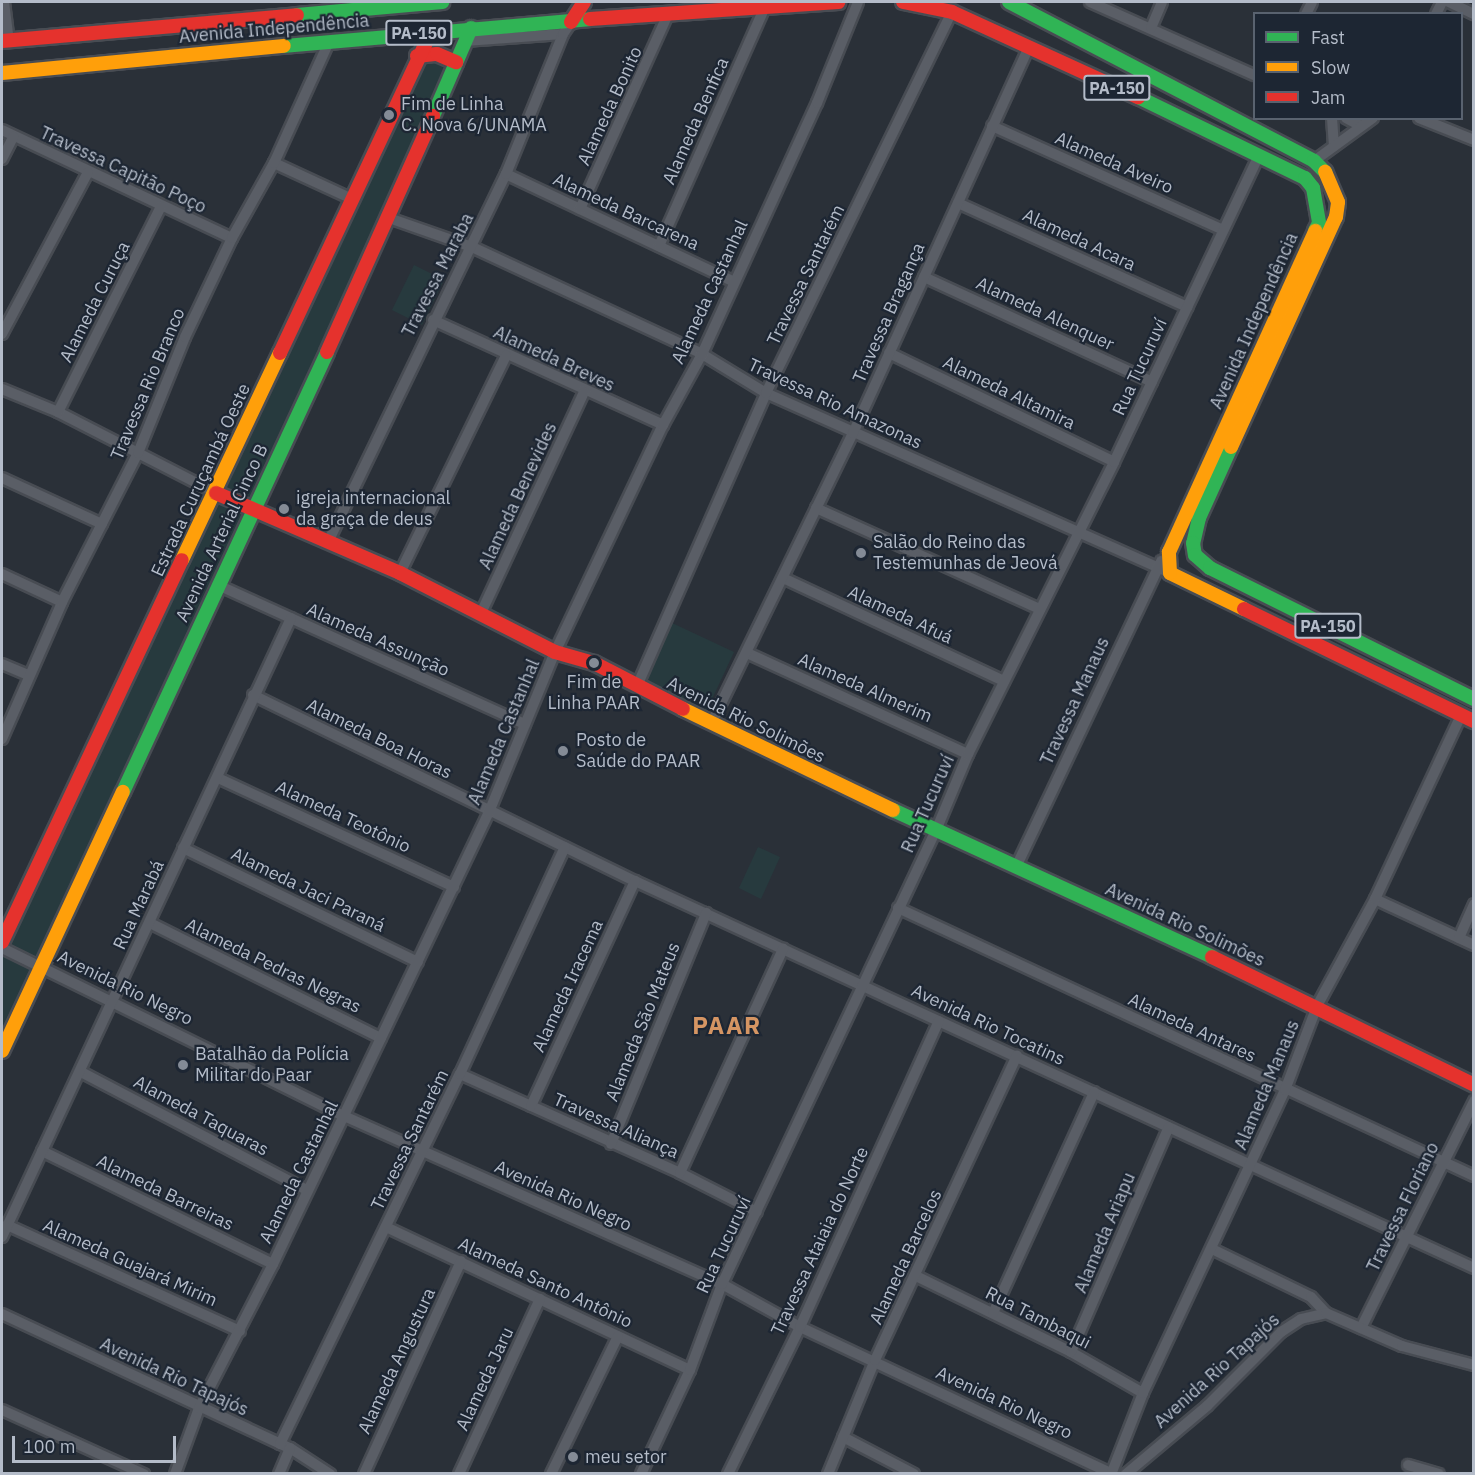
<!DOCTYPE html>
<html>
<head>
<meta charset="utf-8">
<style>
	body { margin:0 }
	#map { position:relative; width:1475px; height:1475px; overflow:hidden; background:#2a3038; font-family:"IBM Plex Sans",sans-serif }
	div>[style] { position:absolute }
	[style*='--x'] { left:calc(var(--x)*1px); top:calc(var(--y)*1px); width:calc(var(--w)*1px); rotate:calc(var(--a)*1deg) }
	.green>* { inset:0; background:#273a3e }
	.roads { filter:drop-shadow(2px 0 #484c53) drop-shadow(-2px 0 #484c53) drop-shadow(0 2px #484c53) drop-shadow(0 -2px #484c53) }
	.street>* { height:10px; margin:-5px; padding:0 5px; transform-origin:5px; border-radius:5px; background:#5a5e66 }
	.fast>* { height:14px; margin:-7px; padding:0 7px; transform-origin:7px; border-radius:7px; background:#30b455 }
	.slow>* { height:14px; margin:-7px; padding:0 7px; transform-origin:7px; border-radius:7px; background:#ff9f0a }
	.jam>* { height:14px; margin:-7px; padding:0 7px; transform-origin:7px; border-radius:7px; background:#e5322d }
	.dots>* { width:16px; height:16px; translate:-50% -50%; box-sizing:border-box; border:3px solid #1d2633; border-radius:50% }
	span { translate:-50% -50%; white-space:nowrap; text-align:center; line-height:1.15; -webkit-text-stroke:4.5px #1d2633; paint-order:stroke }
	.shield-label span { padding:2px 4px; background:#1d2633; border:2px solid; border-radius:4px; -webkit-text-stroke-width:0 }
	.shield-label { font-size:16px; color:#b4bcc9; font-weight:700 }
	.street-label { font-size:18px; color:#b4bcc9 }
	.poi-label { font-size:18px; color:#b4bcc9 }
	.left { translate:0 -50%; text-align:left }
	.district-label { font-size:24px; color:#d59563; font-weight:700; letter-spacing:1.5px }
	.frame { position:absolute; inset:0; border:3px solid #b4bcc9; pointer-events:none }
	.legend { position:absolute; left:1253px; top:12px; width:210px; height:108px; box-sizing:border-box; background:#1d2633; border:2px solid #59626f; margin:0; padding:8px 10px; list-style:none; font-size:18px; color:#b4bcc9 }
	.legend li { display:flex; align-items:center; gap:12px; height:30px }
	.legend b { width:30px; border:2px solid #59626f }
	.scale { position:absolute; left:12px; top:1436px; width:164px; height:27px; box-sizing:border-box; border:3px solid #b4bcc9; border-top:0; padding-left:8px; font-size:18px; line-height:21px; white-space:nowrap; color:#b4bcc9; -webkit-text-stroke:4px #1d2633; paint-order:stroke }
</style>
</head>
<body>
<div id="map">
	<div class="green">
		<i style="clip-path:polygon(417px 56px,456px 62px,2px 1051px,2px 942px)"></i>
		<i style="clip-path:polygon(414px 265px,444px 280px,422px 325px,392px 310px)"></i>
		<i style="clip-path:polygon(670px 622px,734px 652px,706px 712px,641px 682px)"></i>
		<i style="clip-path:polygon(758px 847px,780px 857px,761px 899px,739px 888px)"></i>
	</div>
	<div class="roads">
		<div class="street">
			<i style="--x:4;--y:2;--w:38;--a:83"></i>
			<i style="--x:1090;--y:2;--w:180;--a:24"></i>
			<i style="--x:1449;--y:2;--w:28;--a:26"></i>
			<i style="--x:1306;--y:14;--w:13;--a:-63"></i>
			<i style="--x:1436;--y:14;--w:13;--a:-63"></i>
			<i style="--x:1151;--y:28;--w:28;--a:-67"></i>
			<i style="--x:465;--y:41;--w:98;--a:-4.1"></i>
			<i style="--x:1332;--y:118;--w:28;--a:86"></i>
			<i style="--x:1346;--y:118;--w:17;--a:28"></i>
			<i style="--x:1419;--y:118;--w:59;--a:21.8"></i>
			<i style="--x:992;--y:126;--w:253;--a:24.2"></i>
			<i style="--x:2;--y:130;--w:254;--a:25.2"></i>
			<i style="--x:2;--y:159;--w:25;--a:-63"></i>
			<i style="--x:1314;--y:161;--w:73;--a:-36.1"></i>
			<i style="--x:274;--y:163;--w:84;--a:24.7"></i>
			<i style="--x:506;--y:174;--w:250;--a:25.3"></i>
			<i style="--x:958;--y:203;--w:252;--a:24.4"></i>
			<i style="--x:580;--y:209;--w:212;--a:-65.7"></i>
			<i style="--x:389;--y:218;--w:88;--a:19.3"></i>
			<i style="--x:472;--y:247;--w:254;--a:24.9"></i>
			<i style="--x:702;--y:354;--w:75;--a:31.4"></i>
			<i style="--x:766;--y:393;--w:442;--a:24"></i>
			<i style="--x:659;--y:246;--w:259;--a:-66.1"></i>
			<i style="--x:924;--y:277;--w:251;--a:24.7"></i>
			<i style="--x:433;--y:320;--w:253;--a:24.5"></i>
			<i style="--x:2;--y:334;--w:183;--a:-62"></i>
			<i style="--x:889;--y:353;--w:250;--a:25.8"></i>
			<i style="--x:2;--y:389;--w:61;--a:22.3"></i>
			<i style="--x:58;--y:412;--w:178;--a:27.1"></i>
			<i style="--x:58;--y:412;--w:230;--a:-63.4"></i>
			<i style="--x:2;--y:478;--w:110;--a:24.7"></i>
			<i style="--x:816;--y:508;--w:246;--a:24.3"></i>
			<i style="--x:328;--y:542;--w:409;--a:-64.2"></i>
			<i style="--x:506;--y:174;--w:151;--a:-67.8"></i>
			<i style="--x:563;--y:34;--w:14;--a:-56"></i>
			<i style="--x:400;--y:573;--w:242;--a:-64"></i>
			<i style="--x:2;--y:574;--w:66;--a:25"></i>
			<i style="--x:783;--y:578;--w:244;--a:25"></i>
			<i style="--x:218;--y:585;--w:337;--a:24.4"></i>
			<i style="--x:481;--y:613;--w:244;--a:-65"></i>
			<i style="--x:747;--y:653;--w:243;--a:24.6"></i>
			<i style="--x:2;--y:664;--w:28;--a:23"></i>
			<i style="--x:637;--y:686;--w:320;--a:-66.2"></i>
			<i style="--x:766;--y:393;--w:424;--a:-64"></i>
			<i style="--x:253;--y:695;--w:425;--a:26"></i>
			<i style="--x:635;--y:881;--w:924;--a:24.76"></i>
			<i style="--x:712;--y:722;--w:322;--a:-64"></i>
			<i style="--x:853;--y:433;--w:425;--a:-65.5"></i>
			<i style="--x:2;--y:739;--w:150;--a:-66.3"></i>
			<i style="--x:62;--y:602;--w:167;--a:-63"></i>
			<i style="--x:138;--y:453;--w:125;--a:-67.9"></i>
			<i style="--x:185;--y:337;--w:110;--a:-64.6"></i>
			<i style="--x:232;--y:238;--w:86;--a:-60.8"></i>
			<i style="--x:274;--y:163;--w:133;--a:-65.6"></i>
			<i style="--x:218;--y:778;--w:260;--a:24.8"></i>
			<i style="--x:183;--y:848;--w:261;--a:25.9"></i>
			<i style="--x:1016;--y:867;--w:339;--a:-64.6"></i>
			<i style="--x:1375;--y:899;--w:109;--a:24.9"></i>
			<i style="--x:898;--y:908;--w:635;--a:24.95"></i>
			<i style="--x:150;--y:923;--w:258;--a:26.5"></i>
			<i style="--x:1459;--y:938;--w:37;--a:-66"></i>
			<i style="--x:2;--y:948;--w:381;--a:26.2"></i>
			<i style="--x:344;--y:1116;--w:414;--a:24"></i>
			<i style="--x:722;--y:1284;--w:89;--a:28.9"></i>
			<i style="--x:800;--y:1327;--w:345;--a:25.2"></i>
			<i style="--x:81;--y:1072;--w:255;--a:27.6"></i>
			<i style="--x:460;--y:1074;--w:241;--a:24.2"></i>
			<i style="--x:680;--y:1173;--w:86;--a:26.9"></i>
			<i style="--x:531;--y:1106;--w:248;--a:-65.2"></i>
			<i style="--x:611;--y:1144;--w:250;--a:-67.6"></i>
			<i style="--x:42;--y:1151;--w:257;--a:26.1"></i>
			<i style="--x:680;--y:1173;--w:247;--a:-65.3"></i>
			<i style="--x:7;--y:1225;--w:256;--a:24.5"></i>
			<i style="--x:386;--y:1227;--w:336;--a:25.2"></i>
			<i style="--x:2;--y:1237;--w:683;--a:-64.97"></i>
			<i style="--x:1212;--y:1249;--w:110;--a:25.9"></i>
			<i style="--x:1311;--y:1297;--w:22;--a:47"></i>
			<i style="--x:916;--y:1276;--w:173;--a:26.1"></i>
			<i style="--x:1071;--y:1352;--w:83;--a:29.7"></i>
			<i style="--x:993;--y:1313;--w:243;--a:-65.4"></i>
			<i style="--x:2;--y:1314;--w:318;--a:25"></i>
			<i style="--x:290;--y:1448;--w:48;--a:33"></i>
			<i style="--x:1361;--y:1328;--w:254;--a:-63.5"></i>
			<i style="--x:1071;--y:1352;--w:245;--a:-66.5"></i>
			<i style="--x:2;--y:1410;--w:156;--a:24.3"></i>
			<i style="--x:843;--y:1437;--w:80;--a:27.5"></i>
			<i style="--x:280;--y:1444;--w:411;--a:-64.1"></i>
			<i style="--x:460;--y:1074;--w:250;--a:-65.2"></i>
			<i style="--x:1408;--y:1465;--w:32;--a:16"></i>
			<i style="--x:1112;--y:1472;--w:85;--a:-68.6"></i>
			<i style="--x:1143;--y:1393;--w:335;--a:-64.9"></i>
			<i style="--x:1285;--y:1090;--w:90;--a:-69.1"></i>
			<i style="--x:1317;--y:1006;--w:122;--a:-61.5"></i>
			<i style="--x:1375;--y:899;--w:203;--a:-64.9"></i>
			<i style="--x:175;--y:1474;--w:70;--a:-70"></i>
			<i style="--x:199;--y:1408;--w:162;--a:-62.8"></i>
			<i style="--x:273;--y:1264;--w:501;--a:-64.46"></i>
			<i style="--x:489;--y:812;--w:173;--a:-67.6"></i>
			<i style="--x:555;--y:652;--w:251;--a:-64.6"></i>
			<i style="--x:663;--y:425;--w:81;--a:-61.2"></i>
			<i style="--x:702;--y:354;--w:276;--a:-65.4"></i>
			<i style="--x:817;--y:103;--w:109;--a:-67.9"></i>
			<i style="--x:279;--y:1474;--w:28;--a:-67"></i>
			<i style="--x:364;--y:1474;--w:234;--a:-65.5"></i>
			<i style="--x:459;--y:1474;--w:193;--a:-65.2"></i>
			<i style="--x:551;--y:1474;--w:153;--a:-64.1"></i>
			<i style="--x:641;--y:1474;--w:115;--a:-64.8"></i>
			<i style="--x:690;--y:1370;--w:92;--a:-69.6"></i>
			<i style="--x:722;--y:1284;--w:504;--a:-64.76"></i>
			<i style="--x:937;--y:828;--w:80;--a:-67.3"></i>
			<i style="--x:968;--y:754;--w:326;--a:-63.4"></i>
			<i style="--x:1114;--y:462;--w:340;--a:-64.7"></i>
			<i style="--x:728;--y:1474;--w:164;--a:-63.9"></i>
			<i style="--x:800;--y:1327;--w:336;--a:-65.6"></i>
			<i style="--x:828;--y:1474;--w:123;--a:-67.6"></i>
			<i style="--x:875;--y:1360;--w:336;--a:-65"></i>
			<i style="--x:1126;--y:1474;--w:106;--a:-40"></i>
			<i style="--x:1207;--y:1406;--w:105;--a:-45"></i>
			<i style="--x:1281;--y:1332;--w:24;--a:-33"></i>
			<i style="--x:1301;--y:1319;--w:26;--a:-13"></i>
			<i style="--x:1326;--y:1313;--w:83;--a:23.5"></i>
			<i style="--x:1402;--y:1346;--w:74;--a:14.8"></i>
		</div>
		<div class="fast">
			<i style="--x:1009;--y:2;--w:344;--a:27.5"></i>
			<i style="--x:1314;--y:161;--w:16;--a:45"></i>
			<i style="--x:297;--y:15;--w:146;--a:-5.1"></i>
			<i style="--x:284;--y:46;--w:307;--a:-5"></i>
			<i style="--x:1138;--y:97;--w:186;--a:25.9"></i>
			<i style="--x:1305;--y:178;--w:13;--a:51"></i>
			<i style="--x:1313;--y:188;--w:36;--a:80"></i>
			<i style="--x:1319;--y:223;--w:9;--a:117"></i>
			<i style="--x:433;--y:116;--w:96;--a:-66.6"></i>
			<i style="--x:1231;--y:447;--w:78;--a:114.3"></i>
			<i style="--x:1199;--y:518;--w:26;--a:103"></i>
			<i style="--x:1193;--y:543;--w:12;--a:81"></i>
			<i style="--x:1195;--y:555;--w:20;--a:41"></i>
			<i style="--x:1210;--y:568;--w:295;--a:26.4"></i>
			<i style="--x:123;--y:792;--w:485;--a:-65.1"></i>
			<i style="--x:893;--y:810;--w:351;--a:24.7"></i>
		</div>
		<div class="slow">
			<i style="--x:2;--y:73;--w:283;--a:-5.5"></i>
			<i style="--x:1231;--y:447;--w:253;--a:-65.5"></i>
			<i style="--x:1336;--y:217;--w:15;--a:-82"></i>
			<i style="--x:1338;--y:202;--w:33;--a:-113"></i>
			<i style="--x:182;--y:560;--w:229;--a:-64.7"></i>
			<i style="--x:1244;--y:609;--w:82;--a:-154.1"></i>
			<i style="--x:1170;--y:573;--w:21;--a:-93"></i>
			<i style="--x:1169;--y:552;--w:353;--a:-65.5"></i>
			<i style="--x:683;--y:709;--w:233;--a:25.7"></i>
			<i style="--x:2;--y:1051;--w:286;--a:-65"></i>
		</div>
		<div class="jam">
			<i style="--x:903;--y:2;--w:50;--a:11.5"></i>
			<i style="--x:952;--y:12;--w:205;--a:24.6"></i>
			<i style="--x:590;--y:19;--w:249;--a:-3.9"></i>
			<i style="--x:571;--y:22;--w:24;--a:-57"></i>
			<i style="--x:2;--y:41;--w:296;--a:-5"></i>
			<i style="--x:417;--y:56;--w:20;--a:-6"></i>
			<i style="--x:437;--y:54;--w:21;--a:23"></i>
			<i style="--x:327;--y:352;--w:259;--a:-65.8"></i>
			<i style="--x:280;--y:353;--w:355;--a:-64.8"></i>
			<i style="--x:216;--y:493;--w:201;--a:23.5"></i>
			<i style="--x:400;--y:573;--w:174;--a:27"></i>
			<i style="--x:555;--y:652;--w:41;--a:15.8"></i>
			<i style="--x:594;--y:663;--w:100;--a:27.3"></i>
			<i style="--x:1244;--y:609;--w:256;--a:26"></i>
			<i style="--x:2;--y:942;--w:422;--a:-64.8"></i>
			<i style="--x:1212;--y:957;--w:292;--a:26"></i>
		</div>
	</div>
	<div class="dots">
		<i style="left:389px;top:115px;background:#848b96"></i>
		<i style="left:284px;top:509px;background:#848b96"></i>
		<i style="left:861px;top:553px;background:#848b96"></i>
		<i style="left:594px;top:663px;background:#848b96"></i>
		<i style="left:563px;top:751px;background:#848b96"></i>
		<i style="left:183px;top:1065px;background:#848b96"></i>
		<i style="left:573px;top:1457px;background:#848b96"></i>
	</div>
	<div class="shield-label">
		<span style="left:419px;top:33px">PA-150</span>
		<span style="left:1117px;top:88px">PA-150</span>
		<span style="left:1328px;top:626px">PA-150</span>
	</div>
	<div class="street-label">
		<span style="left:274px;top:29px;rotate:-5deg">Avenida Independência</span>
		<span style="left:610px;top:106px;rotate:-65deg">Alameda Bonito</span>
		<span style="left:696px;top:121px;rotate:-66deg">Alameda Benfica</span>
		<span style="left:1114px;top:163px;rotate:24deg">Alameda Aveiro</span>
		<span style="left:123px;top:170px;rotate:25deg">Travessa Capitão Poço</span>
		<span style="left:626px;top:212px;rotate:25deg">Alameda Barcarena</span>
		<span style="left:1079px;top:240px;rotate:25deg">Alameda Acara</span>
		<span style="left:438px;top:275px;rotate:-63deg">Travessa Maraba</span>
		<span style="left:806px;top:275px;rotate:-64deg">Travessa Santarém</span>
		<span style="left:710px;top:292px;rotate:-65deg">Alameda Castanhal</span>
		<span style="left:95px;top:302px;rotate:-63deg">Alameda Curuça</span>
		<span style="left:889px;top:313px;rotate:-66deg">Travessa Bragança</span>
		<span style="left:1045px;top:314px;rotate:25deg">Alameda Alenquer</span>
		<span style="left:1254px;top:321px;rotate:-66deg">Avenida Independência</span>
		<span style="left:554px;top:359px;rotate:25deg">Alameda Breves</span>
		<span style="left:1140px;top:367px;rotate:-65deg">Rua Tucuruví</span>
		<span style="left:148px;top:384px;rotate:-67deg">Travessa Rio Branco</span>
		<span style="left:1009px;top:393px;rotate:26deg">Alameda Altamira</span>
		<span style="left:835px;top:404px;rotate:25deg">Travessa Rio Amazonas</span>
		<span style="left:201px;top:480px;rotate:-65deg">Estrada Curuçambá Oeste</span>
		<span style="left:518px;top:496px;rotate:-65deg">Alameda Benevides</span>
		<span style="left:222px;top:533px;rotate:-65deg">Avenida Arterial Cinco B</span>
		<span style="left:900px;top:615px;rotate:25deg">Alameda Afuá</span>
		<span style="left:378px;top:640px;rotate:24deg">Alameda Assunção</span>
		<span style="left:865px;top:688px;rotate:24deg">Alameda Almerim</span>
		<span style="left:1075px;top:701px;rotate:-65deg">Travessa Manaus</span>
		<span style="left:746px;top:720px;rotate:26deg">Avenida Rio Solimões</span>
		<span style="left:504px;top:732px;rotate:-67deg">Alameda Castanhal</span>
		<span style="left:379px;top:739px;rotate:26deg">Alameda Boa Horas</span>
		<span style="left:928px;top:804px;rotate:-66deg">Rua Tucuruví</span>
		<span style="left:343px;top:817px;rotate:25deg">Alameda Teotônio</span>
		<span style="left:308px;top:890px;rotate:26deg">Alameda Jaci Paraná</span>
		<span style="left:139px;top:905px;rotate:-65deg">Rua Marabá</span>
		<span style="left:1185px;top:925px;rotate:25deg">Avenida Rio Solimões</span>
		<span style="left:273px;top:966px;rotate:26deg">Alameda Pedras Negras</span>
		<span style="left:568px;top:986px;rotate:-65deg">Alameda Iracema</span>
		<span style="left:125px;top:988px;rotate:26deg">Avenida Rio Negro</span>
		<span style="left:643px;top:1022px;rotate:-68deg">Alameda São Mateus</span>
		<span style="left:988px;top:1025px;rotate:25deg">Avenida Rio Tocatins</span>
		<span style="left:1192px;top:1028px;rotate:25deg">Alameda Antares</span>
		<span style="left:1267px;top:1085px;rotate:-67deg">Alameda Manaus</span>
		<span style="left:201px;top:1116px;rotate:28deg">Alameda Taquaras</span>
		<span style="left:616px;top:1126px;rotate:24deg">Travessa Aliança</span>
		<span style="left:410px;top:1140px;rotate:-64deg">Travessa Santarém</span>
		<span style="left:299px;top:1172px;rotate:-64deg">Alameda Castanhal</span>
		<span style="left:165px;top:1193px;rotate:26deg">Alameda Barreiras</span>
		<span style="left:563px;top:1196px;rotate:24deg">Avenida Rio Negro</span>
		<span style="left:1403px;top:1207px;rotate:-64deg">Travessa Floriano</span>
		<span style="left:1105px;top:1233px;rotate:-67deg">Alameda Ariapu</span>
		<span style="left:820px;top:1241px;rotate:-65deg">Travessa Ataiaia do Norte</span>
		<span style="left:724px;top:1245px;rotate:-65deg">Rua Tucuruví</span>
		<span style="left:906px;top:1257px;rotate:-65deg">Alameda Barcelos</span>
		<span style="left:130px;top:1263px;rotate:24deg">Alameda Guajará Mirim</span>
		<span style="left:545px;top:1283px;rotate:25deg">Alameda Santo Antônio</span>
		<span style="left:1038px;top:1318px;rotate:27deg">Rua Tambaqui</span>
		<span style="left:397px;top:1361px;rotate:-65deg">Alameda Angustura</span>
		<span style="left:1217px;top:1371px;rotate:-42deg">Avenida Rio Tapajós</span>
		<span style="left:174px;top:1377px;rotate:25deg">Avenida Rio Tapajós</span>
		<span style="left:485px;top:1379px;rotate:-65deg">Alameda Jaru</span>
		<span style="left:1004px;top:1403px;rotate:25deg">Avenida Rio Negro</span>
	</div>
	<div class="poi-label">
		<span class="left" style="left:401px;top:115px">Fim de Linha<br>C. Nova 6/UNAMA</span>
		<span class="left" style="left:296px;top:509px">igreja internacional<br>da graça de deus</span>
		<span class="left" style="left:873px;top:553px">Salão do Reino das<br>Testemunhas de Jeová</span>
		<span style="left:594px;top:693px">Fim de<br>Linha PAAR</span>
		<span class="left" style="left:576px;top:751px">Posto de<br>Saúde do PAAR</span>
		<span class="left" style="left:195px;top:1065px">Batalhão da Polícia<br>Militar do Paar</span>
		<span class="left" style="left:585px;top:1457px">meu setor</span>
	</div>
	<div class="district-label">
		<span style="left:727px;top:1026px">PAAR</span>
	</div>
	<div class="frame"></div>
	<ul class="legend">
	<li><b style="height:8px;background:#30b455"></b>Fast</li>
	<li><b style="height:8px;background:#ff9f0a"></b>Slow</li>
	<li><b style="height:8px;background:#e5322d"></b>Jam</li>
	</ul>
	<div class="scale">100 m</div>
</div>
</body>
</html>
